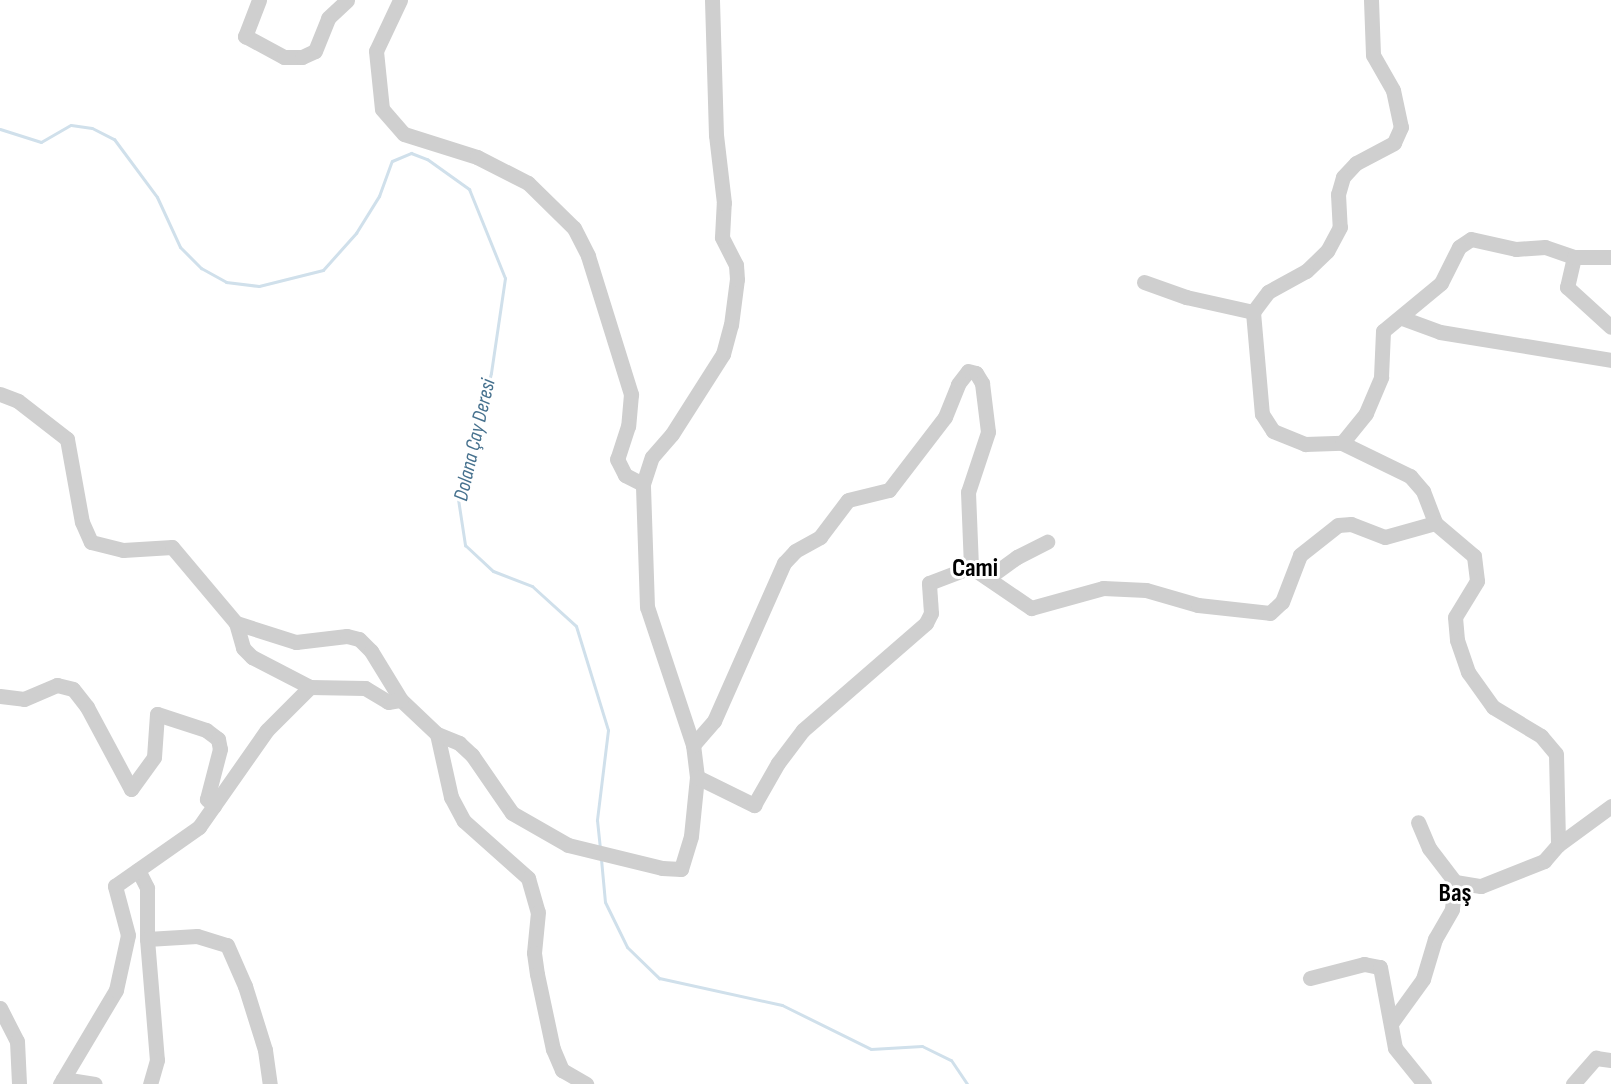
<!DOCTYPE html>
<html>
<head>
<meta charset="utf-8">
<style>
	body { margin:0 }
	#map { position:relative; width:1611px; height:1084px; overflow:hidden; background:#fff; font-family:"Sofia Sans Condensed",sans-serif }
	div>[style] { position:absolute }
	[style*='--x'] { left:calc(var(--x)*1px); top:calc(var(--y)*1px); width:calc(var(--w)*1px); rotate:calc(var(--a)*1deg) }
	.stream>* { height:3px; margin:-1.5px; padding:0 1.5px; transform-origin:1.5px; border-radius:1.5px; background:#d0e0eb }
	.minor>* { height:15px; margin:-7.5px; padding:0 7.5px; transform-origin:7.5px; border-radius:7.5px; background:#cfcfcf }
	span { translate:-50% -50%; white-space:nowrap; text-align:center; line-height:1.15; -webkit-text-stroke:6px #fff; paint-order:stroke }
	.water-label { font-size:21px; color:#46718e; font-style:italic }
	.district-label { font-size:26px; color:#000; font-weight:700 }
</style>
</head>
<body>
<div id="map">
	<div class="stream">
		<i style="--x:0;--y:129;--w:43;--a:17.6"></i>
		<i style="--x:41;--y:142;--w:34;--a:-30"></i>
		<i style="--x:71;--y:125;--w:21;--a:8"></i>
		<i style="--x:92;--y:128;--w:25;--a:27"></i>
		<i style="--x:114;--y:139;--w:72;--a:53.4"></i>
		<i style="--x:157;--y:197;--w:55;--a:65.3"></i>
		<i style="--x:180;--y:247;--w:30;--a:45"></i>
		<i style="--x:201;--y:268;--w:29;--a:29"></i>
		<i style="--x:226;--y:282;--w:33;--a:7"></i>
		<i style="--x:259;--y:286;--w:66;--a:-14"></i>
		<i style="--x:323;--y:270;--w:50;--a:-48.3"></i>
		<i style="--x:356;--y:233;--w:44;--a:-58.1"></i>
		<i style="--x:379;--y:196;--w:37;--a:-70"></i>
		<i style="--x:392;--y:161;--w:21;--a:-23"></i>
		<i style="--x:411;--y:153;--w:17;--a:21"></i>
		<i style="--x:427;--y:159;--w:52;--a:35.5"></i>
		<i style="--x:469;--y:189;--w:96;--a:68"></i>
		<i style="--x:505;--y:278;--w:96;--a:98.4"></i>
		<i style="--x:491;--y:373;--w:130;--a:104.7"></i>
		<i style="--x:458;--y:499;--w:47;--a:81.3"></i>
		<i style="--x:465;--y:545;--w:38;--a:43"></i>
		<i style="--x:493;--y:571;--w:42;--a:21"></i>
		<i style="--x:532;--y:586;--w:59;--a:42.3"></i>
		<i style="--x:576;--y:626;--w:109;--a:72.9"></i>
		<i style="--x:608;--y:730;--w:91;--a:97"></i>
		<i style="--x:597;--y:820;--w:27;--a:84"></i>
		<i style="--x:601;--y:859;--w:43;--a:84.7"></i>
		<i style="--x:605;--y:902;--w:50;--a:63.9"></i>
		<i style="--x:627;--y:947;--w:45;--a:44.1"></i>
		<i style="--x:659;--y:978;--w:126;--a:12.4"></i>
		<i style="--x:782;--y:1005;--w:99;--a:26.3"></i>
		<i style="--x:871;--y:1049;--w:51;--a:-3.4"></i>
		<i style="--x:922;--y:1046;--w:32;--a:26"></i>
		<i style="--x:951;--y:1060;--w:29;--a:56"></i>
	</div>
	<div class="minor">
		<i style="--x:259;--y:0;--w:39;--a:111"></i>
		<i style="--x:245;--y:36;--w:44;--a:28.3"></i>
		<i style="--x:284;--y:57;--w:18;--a:0"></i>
		<i style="--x:302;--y:57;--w:14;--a:-25"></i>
		<i style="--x:315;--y:51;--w:35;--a:-68"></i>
		<i style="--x:328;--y:18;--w:26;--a:-43"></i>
		<i style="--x:400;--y:0;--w:56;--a:115.2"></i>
		<i style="--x:376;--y:51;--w:58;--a:84.1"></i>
		<i style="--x:382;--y:109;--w:33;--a:49"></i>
		<i style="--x:404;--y:134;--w:77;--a:17.5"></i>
		<i style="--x:477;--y:157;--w:57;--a:27"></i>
		<i style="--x:528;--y:183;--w:64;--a:44.4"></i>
		<i style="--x:574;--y:228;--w:31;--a:63"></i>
		<i style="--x:588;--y:256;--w:145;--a:72.7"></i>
		<i style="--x:631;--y:394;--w:32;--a:95"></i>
		<i style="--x:628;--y:426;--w:35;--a:108"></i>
		<i style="--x:617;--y:459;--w:18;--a:63"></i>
		<i style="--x:625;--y:475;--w:20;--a:27"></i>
		<i style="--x:1371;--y:0;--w:55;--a:87.9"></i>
		<i style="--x:1373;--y:55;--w:40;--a:60.3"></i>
		<i style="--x:1393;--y:90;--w:38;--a:78"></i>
		<i style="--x:1401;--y:127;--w:17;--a:114"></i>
		<i style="--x:1394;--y:143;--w:43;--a:152.2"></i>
		<i style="--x:1356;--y:163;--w:19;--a:133"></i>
		<i style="--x:1343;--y:177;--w:18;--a:106"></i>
		<i style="--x:1338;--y:194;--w:33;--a:87"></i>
		<i style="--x:1340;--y:227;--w:27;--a:118"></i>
		<i style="--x:1327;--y:251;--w:29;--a:136"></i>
		<i style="--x:1306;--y:271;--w:43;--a:151.1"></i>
		<i style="--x:1268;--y:292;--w:25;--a:127"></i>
		<i style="--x:1253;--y:312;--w:102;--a:85"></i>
		<i style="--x:1262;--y:414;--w:20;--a:57"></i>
		<i style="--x:1273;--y:431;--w:35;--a:22"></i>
		<i style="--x:1305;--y:444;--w:37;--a:-2"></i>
		<i style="--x:1342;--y:443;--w:76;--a:25.9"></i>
		<i style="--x:1410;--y:476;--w:20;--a:49"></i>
		<i style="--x:1423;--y:491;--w:34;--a:69"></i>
		<i style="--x:1435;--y:523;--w:51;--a:40.2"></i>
		<i style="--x:1474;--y:556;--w:25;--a:83"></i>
		<i style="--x:1477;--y:581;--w:42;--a:121.4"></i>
		<i style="--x:1455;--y:617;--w:23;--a:85"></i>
		<i style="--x:1457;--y:640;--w:34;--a:71"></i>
		<i style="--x:1468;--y:672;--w:43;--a:54.5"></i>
		<i style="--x:1493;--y:707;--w:56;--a:31.1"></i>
		<i style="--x:1541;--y:736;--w:23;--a:50"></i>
		<i style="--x:1556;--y:754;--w:91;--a:88.7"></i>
		<i style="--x:1574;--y:257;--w:31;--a:103"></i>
		<i style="--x:1567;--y:287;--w:59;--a:42.3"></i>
		<i style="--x:1144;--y:282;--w:45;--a:19.7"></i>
		<i style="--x:1186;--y:297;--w:69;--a:12.6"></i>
		<i style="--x:1402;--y:318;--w:40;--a:20.2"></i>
		<i style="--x:1440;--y:332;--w:173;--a:9.3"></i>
		<i style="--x:0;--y:394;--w:19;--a:21"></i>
		<i style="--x:18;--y:401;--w:62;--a:37.8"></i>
		<i style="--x:67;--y:439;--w:84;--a:79.8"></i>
		<i style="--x:82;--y:522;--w:22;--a:66"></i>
		<i style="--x:91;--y:542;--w:33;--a:14"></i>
		<i style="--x:123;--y:550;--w:49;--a:-3.5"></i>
		<i style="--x:172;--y:547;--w:99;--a:49.9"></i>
		<i style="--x:236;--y:623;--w:63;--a:17.6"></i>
		<i style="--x:296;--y:642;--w:51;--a:-6.7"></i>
		<i style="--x:347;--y:636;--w:12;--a:14"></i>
		<i style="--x:359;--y:639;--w:17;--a:45"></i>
		<i style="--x:371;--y:651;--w:57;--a:58.5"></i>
		<i style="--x:401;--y:700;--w:50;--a:43.4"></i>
		<i style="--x:437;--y:734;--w:65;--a:77.5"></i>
		<i style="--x:451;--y:797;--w:27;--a:62"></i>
		<i style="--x:464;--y:821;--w:86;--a:41.7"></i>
		<i style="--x:528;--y:878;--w:35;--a:74"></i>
		<i style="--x:538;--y:912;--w:41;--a:95.6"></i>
		<i style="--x:534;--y:953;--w:21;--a:82"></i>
		<i style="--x:537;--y:974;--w:77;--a:78"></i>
		<i style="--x:553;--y:1049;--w:23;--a:67"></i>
		<i style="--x:562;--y:1070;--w:28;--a:30"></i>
		<i style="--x:1342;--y:443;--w:38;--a:-51"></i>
		<i style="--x:1366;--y:413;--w:39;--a:-67"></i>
		<i style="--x:1381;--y:377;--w:46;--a:-87.5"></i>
		<i style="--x:1383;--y:331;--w:75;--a:-39.6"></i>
		<i style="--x:1441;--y:283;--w:40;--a:-63.4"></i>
		<i style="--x:1459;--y:247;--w:14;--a:-34"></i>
		<i style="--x:1471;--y:239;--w:46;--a:12.5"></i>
		<i style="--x:1516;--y:249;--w:29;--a:-4"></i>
		<i style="--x:1545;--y:247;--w:31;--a:19"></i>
		<i style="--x:1574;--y:257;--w:37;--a:0"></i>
		<i style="--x:971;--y:567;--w:73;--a:34.3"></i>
		<i style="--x:1031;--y:608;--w:75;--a:-15.5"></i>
		<i style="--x:1103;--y:588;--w:43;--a:2.7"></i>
		<i style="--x:1146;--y:590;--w:54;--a:16.1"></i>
		<i style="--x:1198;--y:605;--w:72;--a:6.3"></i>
		<i style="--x:1270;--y:613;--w:16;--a:-43"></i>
		<i style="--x:1282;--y:602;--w:50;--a:-69"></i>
		<i style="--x:1300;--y:555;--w:48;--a:-38.3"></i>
		<i style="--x:1338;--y:525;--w:13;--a:-4"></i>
		<i style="--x:1351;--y:524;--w:36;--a:21"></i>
		<i style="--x:1385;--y:537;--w:52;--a:-15.6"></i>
		<i style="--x:988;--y:578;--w:36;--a:-36"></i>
		<i style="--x:1017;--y:557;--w:34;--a:-27"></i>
		<i style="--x:236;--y:623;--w:26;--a:74"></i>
		<i style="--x:243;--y:648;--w:13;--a:45"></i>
		<i style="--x:252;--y:657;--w:65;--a:27.3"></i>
		<i style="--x:310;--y:687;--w:55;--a:1"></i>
		<i style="--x:365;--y:688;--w:27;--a:31"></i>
		<i style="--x:388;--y:702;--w:13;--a:-9"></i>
		<i style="--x:0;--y:696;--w:24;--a:7"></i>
		<i style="--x:24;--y:699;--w:36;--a:-23"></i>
		<i style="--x:57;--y:685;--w:16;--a:14"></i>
		<i style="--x:73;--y:689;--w:23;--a:52"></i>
		<i style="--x:87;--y:707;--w:93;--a:61.8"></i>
		<i style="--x:131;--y:789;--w:39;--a:-54"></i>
		<i style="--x:154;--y:757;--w:43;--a:-86"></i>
		<i style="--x:157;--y:714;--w:52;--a:18.1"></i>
		<i style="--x:206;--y:730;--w:15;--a:37"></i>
		<i style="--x:218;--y:739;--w:10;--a:79"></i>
		<i style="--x:220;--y:749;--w:52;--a:104.6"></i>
		<i style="--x:207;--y:799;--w:10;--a:45"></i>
		<i style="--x:437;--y:734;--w:24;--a:22"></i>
		<i style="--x:459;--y:743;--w:18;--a:43"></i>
		<i style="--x:472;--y:755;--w:70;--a:55.4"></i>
		<i style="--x:512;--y:813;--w:64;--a:29.7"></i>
		<i style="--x:568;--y:845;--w:97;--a:13.7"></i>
		<i style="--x:662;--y:868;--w:19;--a:3"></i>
		<i style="--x:681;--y:869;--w:34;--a:-73"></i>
		<i style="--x:691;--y:836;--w:59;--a:-84.2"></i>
		<i style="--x:697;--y:777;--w:32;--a:-97"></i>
		<i style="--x:693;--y:745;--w:145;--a:-108.4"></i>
		<i style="--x:647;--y:607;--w:123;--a:-91.9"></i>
		<i style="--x:643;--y:484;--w:28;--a:-72"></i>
		<i style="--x:652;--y:457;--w:30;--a:-49"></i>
		<i style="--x:672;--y:434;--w:95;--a:-57.5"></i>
		<i style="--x:723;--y:354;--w:30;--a:-75"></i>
		<i style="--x:731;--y:325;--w:46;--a:-82.6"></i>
		<i style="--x:737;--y:279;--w:14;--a:-94"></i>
		<i style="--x:736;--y:265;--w:31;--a:-117"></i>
		<i style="--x:722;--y:237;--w:34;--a:-87"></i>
		<i style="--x:724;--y:203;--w:68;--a:-96.7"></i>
		<i style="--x:716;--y:135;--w:135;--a:-91.7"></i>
		<i style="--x:693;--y:745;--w:32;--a:-49"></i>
		<i style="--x:714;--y:721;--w:173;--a:-66.1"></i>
		<i style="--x:784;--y:563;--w:16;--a:-47"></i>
		<i style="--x:795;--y:551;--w:29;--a:-29"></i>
		<i style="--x:820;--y:537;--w:46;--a:-52.9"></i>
		<i style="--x:848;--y:500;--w:42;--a:-13.7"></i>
		<i style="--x:889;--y:490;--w:92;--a:-52.5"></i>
		<i style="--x:945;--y:417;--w:35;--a:-68"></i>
		<i style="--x:958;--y:384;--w:16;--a:-52"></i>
		<i style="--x:968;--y:371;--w:8;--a:14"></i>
		<i style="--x:976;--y:373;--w:12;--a:59"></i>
		<i style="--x:982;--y:383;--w:49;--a:83"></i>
		<i style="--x:988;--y:432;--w:63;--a:108.4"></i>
		<i style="--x:968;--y:492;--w:75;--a:87.7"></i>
		<i style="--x:697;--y:777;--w:64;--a:26.2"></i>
		<i style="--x:754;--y:805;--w:48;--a:-60.3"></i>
		<i style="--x:778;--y:763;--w:41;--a:-52.9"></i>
		<i style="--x:803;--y:730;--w:163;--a:-41"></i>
		<i style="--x:926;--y:623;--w:11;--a:-63"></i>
		<i style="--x:931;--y:613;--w:30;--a:-94"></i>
		<i style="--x:929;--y:583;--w:45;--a:-20.9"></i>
		<i style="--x:138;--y:870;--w:20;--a:63"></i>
		<i style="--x:147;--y:888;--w:51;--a:90"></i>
		<i style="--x:147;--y:939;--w:121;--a:85.3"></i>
		<i style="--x:157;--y:1060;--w:25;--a:106"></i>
		<i style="--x:1455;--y:882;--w:26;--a:9"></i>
		<i style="--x:1481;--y:886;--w:68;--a:-21.6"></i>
		<i style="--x:1544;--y:861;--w:21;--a:-49"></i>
		<i style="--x:1558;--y:845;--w:66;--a:-36.3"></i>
		<i style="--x:147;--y:939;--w:50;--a:-3.4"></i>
		<i style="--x:197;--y:936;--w:31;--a:17"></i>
		<i style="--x:227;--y:945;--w:45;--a:66.3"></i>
		<i style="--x:245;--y:986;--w:67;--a:72.6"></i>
		<i style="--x:265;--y:1050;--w:34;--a:82"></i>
		<i style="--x:1310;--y:978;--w:56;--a:-14.5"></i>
		<i style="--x:1364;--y:964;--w:16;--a:11"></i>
		<i style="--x:1380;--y:967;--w:82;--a:79.5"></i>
		<i style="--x:1395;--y:1048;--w:46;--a:51.1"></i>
		<i style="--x:0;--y:1008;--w:37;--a:63"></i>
		<i style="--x:17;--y:1041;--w:43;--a:87.3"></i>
		<i style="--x:1392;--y:1022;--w:53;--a:-54.2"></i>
		<i style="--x:1423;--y:979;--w:42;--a:-73.3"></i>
		<i style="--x:1435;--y:939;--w:34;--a:-60"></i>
		<i style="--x:1452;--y:909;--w:27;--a:-84"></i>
		<i style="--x:1455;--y:882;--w:43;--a:-127.4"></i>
		<i style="--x:1429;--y:848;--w:28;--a:-113"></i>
		<i style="--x:63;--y:1079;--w:32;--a:9"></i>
		<i style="--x:60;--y:1084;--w:109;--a:-59.2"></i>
		<i style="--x:116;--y:990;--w:56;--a:-77.7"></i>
		<i style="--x:128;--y:935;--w:51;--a:-104.9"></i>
		<i style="--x:115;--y:886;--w:103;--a:-35.1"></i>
		<i style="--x:199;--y:827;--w:118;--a:-55"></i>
		<i style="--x:267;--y:730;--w:61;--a:-45"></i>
		<i style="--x:1573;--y:1084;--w:35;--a:-49"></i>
		<i style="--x:1596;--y:1058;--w:15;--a:8"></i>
	</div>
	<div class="water-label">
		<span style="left:475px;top:440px;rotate:-77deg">Dolana Çay Deresi</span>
	</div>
	<div class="district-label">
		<span style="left:975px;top:569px">Cami</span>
		<span style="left:1455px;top:894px">Baş</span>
	</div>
</div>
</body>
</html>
